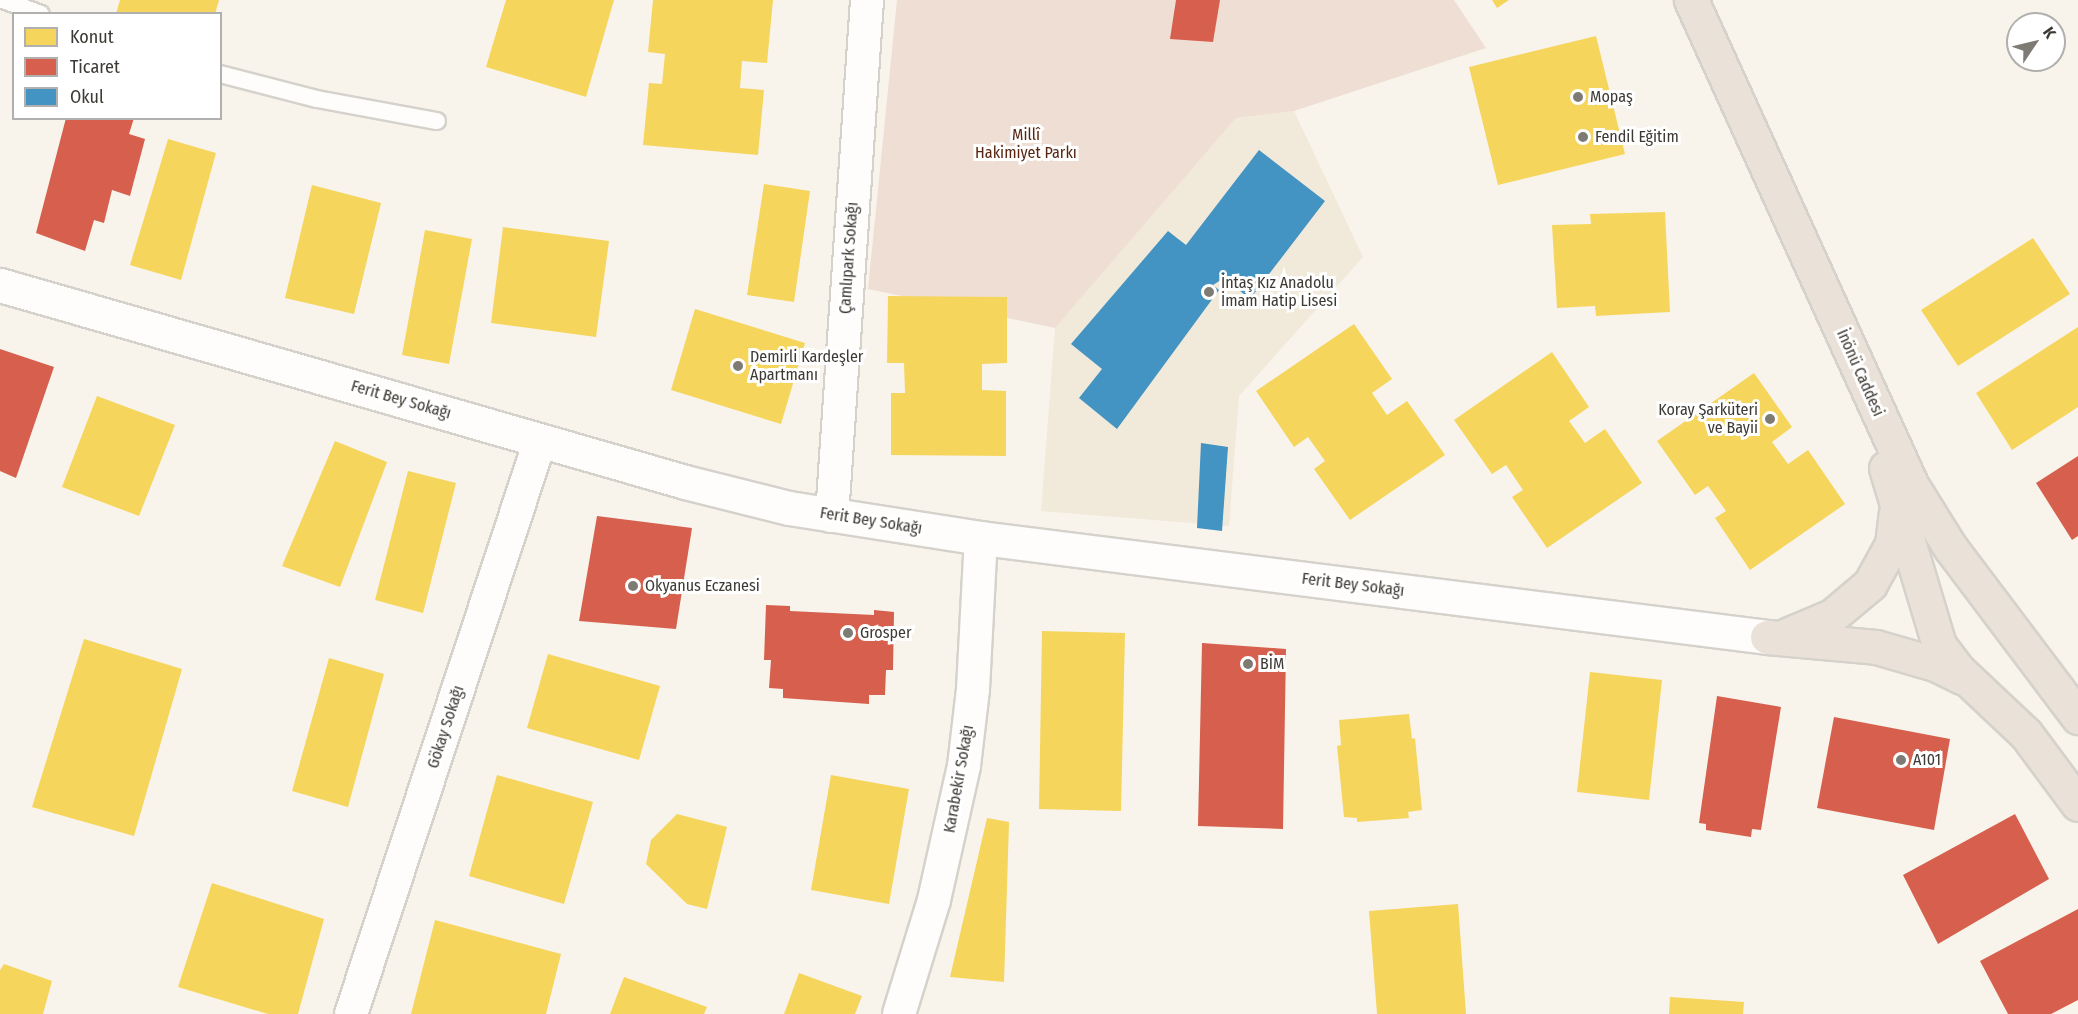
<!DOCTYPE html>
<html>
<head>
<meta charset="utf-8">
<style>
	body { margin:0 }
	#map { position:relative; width:2078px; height:1014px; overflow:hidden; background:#f8f4ec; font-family:"Fira Sans Condensed",sans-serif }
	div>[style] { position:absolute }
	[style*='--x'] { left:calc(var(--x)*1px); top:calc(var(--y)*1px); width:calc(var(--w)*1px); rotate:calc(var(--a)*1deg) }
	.built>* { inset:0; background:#f1e9d9 }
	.green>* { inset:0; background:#efded4 }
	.homes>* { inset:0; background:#f6d55c }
	.shops>* { inset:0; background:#d6604d }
	.schools>* { inset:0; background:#4393c3 }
	.roads { filter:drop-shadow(2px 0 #d5d2cb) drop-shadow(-2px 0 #d5d2cb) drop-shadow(0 2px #d5d2cb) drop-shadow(0 -2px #d5d2cb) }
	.lane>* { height:16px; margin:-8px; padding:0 8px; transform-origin:8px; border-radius:8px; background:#fefdfc }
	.street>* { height:32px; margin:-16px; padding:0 16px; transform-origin:16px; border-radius:16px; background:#fefdfc }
	.secondary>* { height:33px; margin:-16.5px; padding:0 16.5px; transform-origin:16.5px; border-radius:16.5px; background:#fefdfc }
	.primary>* { height:33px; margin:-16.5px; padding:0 16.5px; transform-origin:16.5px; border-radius:16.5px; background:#eae2d8 }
	.dots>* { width:16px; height:16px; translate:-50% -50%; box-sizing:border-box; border:3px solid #fff; border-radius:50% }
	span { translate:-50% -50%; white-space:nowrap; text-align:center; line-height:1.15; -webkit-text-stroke:6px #fff; paint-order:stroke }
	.poi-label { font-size:16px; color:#3d3934 }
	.left { translate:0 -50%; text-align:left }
	.right { translate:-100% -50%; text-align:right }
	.park-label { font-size:16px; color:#582610 }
	.street-label { font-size:16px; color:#3d3934 }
	.legend { position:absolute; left:12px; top:12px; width:210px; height:108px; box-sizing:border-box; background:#fff; border:2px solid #b1b0ae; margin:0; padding:8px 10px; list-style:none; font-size:18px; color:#3d3934 }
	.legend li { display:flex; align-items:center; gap:12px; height:30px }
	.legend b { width:30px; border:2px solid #b1b0ae }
	.north { position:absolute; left:2006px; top:12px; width:60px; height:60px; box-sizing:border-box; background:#fff; border:2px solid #b1b0ae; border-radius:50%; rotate:55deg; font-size:16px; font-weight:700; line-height:24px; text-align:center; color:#3d3934 }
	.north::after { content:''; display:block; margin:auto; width:21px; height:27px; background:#7e7a74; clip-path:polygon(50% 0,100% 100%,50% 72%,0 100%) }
</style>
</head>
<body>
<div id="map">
	<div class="built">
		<i style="clip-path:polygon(1294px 111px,1363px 257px,1239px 396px,1229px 526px,1041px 511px,1055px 328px,1236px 118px)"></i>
	</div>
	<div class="green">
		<i style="clip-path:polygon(897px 0,1454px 0,1486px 48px,1294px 111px,1236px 118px,1055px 328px,868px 289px)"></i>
	</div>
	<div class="homes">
		<i style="clip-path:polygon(120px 0,219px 0,215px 14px,116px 14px)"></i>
		<i style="clip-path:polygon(506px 0,614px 0,586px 97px,486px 67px)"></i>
		<i style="clip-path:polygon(653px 0,773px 0,767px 63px,742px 61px,740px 88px,764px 90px,758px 155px,643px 145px,649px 83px,662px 84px,665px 54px,648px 52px)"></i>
		<i style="clip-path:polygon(1492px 0,1509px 0,1497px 8px)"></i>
		<i style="clip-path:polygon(1596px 36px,1625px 154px,1498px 185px,1469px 67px)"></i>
		<i style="clip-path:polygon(168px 139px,216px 153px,181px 280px,130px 265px)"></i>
		<i style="clip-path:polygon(764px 184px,810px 191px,794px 302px,747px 295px)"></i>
		<i style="clip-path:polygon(312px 185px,381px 203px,354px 314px,285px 298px)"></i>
		<i style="clip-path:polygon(1665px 212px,1670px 312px,1596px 316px,1595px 306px,1557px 308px,1552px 225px,1591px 224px,1590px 214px)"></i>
		<i style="clip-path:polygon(503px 227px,609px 241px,596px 337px,491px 323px)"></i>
		<i style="clip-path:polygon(425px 230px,472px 239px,449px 364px,402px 355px)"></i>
		<i style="clip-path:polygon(2033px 238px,2070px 294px,1958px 366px,1921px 310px)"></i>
		<i style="clip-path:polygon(888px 296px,1007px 297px,1007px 363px,982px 364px,982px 390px,1006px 391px,1006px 456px,891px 455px,891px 393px,905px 393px,904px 363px,887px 363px)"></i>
		<i style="clip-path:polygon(695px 309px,805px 343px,781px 424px,671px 390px)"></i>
		<i style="clip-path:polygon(1354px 324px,1392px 379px,1372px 393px,1387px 415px,1407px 401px,1445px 455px,1350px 520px,1314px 469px,1325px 461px,1308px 437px,1294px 447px,1256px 391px)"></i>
		<i style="clip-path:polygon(2078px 327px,2078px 407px,2012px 450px,1976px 393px)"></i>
		<i style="clip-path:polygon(1552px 352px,1589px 407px,1569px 421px,1585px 443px,1605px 429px,1642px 483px,1547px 548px,1512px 497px,1523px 490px,1506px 465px,1492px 474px,1454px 420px)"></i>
		<i style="clip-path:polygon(1754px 373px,1792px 427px,1772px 442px,1788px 464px,1808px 450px,1845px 504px,1750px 570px,1715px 518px,1726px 511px,1708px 486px,1695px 495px,1657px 441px)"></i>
		<i style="clip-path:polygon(97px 396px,175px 425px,139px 516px,62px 487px)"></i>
		<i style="clip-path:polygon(335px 441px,387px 462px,340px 587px,282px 566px)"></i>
		<i style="clip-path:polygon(408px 471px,456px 483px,423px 613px,375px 600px)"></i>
		<i style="clip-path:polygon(1042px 631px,1125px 633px,1121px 811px,1039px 809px)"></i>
		<i style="clip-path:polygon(84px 639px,182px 669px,134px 836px,32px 807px)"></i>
		<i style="clip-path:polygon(548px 654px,660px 686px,639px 760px,527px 728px)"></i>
		<i style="clip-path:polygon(329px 658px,384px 674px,348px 807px,292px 791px)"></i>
		<i style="clip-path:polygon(1590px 672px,1662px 680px,1649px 800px,1577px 792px)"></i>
		<i style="clip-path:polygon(1409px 714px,1412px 739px,1415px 738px,1422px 810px,1408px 812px,1409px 818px,1357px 822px,1357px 818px,1344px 817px,1337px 746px,1341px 745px,1339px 720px)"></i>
		<i style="clip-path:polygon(497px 775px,593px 802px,564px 904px,469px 876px)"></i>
		<i style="clip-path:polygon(831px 775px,909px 789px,889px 904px,811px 890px)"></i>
		<i style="clip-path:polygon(677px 814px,727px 827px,707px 909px,687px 904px,646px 864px,651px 840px)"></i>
		<i style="clip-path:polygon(987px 818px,1009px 822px,1004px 982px,950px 977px)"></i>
		<i style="clip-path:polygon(212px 883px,324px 919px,298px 1014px,268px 1014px,178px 987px)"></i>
		<i style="clip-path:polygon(1458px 904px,1466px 1014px,1377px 1014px,1369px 911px)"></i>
		<i style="clip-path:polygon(435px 920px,561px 954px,546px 1014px,411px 1014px)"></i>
		<i style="clip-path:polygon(4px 964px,52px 981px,43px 1014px,0 1014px,0 970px)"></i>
		<i style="clip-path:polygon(799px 973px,862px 996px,855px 1014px,784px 1014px)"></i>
		<i style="clip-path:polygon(624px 977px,707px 1007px,704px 1014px,610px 1014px)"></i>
		<i style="clip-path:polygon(1670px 997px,1744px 1002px,1743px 1014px,1669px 1014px)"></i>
	</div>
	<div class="shops">
		<i style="clip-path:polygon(1176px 0,1220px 0,1213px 42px,1170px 39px)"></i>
		<i style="clip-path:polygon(66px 118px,134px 118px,129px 134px,145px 139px,130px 196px,112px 190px,104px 223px,94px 220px,85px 251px,36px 233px)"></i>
		<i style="clip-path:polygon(0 349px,54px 367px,16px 478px,0 471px)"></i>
		<i style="clip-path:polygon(2078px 456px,2078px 536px,2072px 540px,2036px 483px)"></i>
		<i style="clip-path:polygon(597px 516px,692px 528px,676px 629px,579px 621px)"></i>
		<i style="clip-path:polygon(766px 605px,790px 606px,790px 611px,874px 615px,874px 610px,894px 612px,893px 670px,886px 670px,885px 695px,869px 695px,869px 704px,783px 698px,783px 689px,769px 688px,771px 660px,764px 660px)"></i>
		<i style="clip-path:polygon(1202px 643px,1286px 649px,1283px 829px,1198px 826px)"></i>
		<i style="clip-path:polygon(1717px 696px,1781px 707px,1761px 830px,1752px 829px,1751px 837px,1706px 830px,1706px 824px,1699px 823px)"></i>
		<i style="clip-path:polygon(1834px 717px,1950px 739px,1934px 830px,1817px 808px)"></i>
		<i style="clip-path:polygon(2015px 814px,2049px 879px,1938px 944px,1903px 875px)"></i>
		<i style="clip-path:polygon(2078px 909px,2078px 1000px,2051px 1014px,2008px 1014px,1980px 961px)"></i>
	</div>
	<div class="schools">
		<i style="clip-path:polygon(1259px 150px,1325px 201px,1250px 299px,1224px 278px,1213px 285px,1219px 290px,1117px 429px,1079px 398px,1102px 369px,1071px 344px,1168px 231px,1186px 245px)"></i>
		<i style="clip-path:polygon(1201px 443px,1228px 447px,1222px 531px,1197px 528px)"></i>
	</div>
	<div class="roads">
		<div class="lane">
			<i style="--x:3;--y:0;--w:40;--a:20.2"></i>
			<i style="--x:220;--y:74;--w:100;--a:14.5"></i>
			<i style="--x:317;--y:99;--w:122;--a:10.4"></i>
		</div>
		<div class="street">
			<i style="--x:832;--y:516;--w:517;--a:-86.12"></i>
			<i style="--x:351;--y:1014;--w:603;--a:-71.75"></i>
			<i style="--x:899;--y:1014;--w:119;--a:-72.9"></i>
			<i style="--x:934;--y:900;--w:137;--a:-77.4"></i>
			<i style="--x:964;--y:766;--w:78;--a:-83.3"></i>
			<i style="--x:973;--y:689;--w:151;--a:-87"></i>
		</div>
		<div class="secondary">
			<i style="--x:0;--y:285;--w:713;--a:16.04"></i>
			<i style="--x:685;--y:482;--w:107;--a:14"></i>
			<i style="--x:789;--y:508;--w:194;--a:8.9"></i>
			<i style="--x:981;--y:538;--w:792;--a:7.18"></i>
		</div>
		<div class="primary">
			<i style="--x:1691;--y:0;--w:534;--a:65.55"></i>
			<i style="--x:1912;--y:486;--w:72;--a:58.1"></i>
			<i style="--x:1950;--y:547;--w:213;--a:53"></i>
			<i style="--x:1886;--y:468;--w:185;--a:73.3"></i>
			<i style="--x:1939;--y:645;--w:31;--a:53"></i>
			<i style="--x:1958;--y:670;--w:93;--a:43.3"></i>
			<i style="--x:2026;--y:734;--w:87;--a:53.4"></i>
			<i style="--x:1787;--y:635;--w:49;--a:-22.9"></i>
			<i style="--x:1832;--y:616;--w:50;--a:-40.1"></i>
			<i style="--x:1870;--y:584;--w:46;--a:-61.2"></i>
			<i style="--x:1892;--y:544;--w:31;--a:-83"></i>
			<i style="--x:1767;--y:637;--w:109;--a:5.2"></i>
			<i style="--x:1876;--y:647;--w:61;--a:16.1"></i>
			<i style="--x:1935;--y:664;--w:30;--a:26"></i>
		</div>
	</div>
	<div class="dots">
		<i style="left:1578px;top:97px;background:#7e7a74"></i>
		<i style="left:1583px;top:137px;background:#7e7a74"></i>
		<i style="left:1209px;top:292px;background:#7e7a74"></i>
		<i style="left:738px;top:366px;background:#7e7a74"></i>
		<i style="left:1770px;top:419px;background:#7e7a74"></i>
		<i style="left:633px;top:586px;background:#7e7a74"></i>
		<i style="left:848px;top:633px;background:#7e7a74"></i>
		<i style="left:1248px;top:664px;background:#7e7a74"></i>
		<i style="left:1901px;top:760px;background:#7e7a74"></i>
	</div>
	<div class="poi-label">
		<span class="left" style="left:1590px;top:97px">Mopaş</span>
		<span class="left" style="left:1595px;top:137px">Fendil Eğitim</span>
		<span class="left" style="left:1221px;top:292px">İntaş Kız Anadolu<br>İmam Hatip Lisesi</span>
		<span class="left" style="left:750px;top:366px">Demirli Kardeşler<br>Apartmanı</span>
		<span class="right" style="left:1758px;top:419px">Koray Şarküteri<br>ve Bayii</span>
		<span class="left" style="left:645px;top:586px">Okyanus Eczanesi</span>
		<span class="left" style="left:860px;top:633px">Grosper</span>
		<span class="left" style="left:1260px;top:664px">BİM</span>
		<span class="left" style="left:1913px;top:760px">A101</span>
	</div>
	<div class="park-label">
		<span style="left:1026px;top:144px">Millî<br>Hakimiyet Parkı</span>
	</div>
	<div class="street-label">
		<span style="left:849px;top:258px;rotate:-86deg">Çamlıpark Sokağı</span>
		<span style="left:1860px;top:373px;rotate:66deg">İnönü Caddesi</span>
		<span style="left:401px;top:400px;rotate:16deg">Ferit Bey Sokağı</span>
		<span style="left:871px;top:521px;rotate:9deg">Ferit Bey Sokağı</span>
		<span style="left:1353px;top:585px;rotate:7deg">Ferit Bey Sokağı</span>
		<span style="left:446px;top:727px;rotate:-72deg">Gökay Sokağı</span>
		<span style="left:959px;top:779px;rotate:-80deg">Karabekir Sokağı</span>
	</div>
	<ul class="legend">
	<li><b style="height:16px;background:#f6d55c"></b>Konut</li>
	<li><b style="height:16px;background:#d6604d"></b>Ticaret</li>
	<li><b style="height:16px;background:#4393c3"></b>Okul</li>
	</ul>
	<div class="north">K</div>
</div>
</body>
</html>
